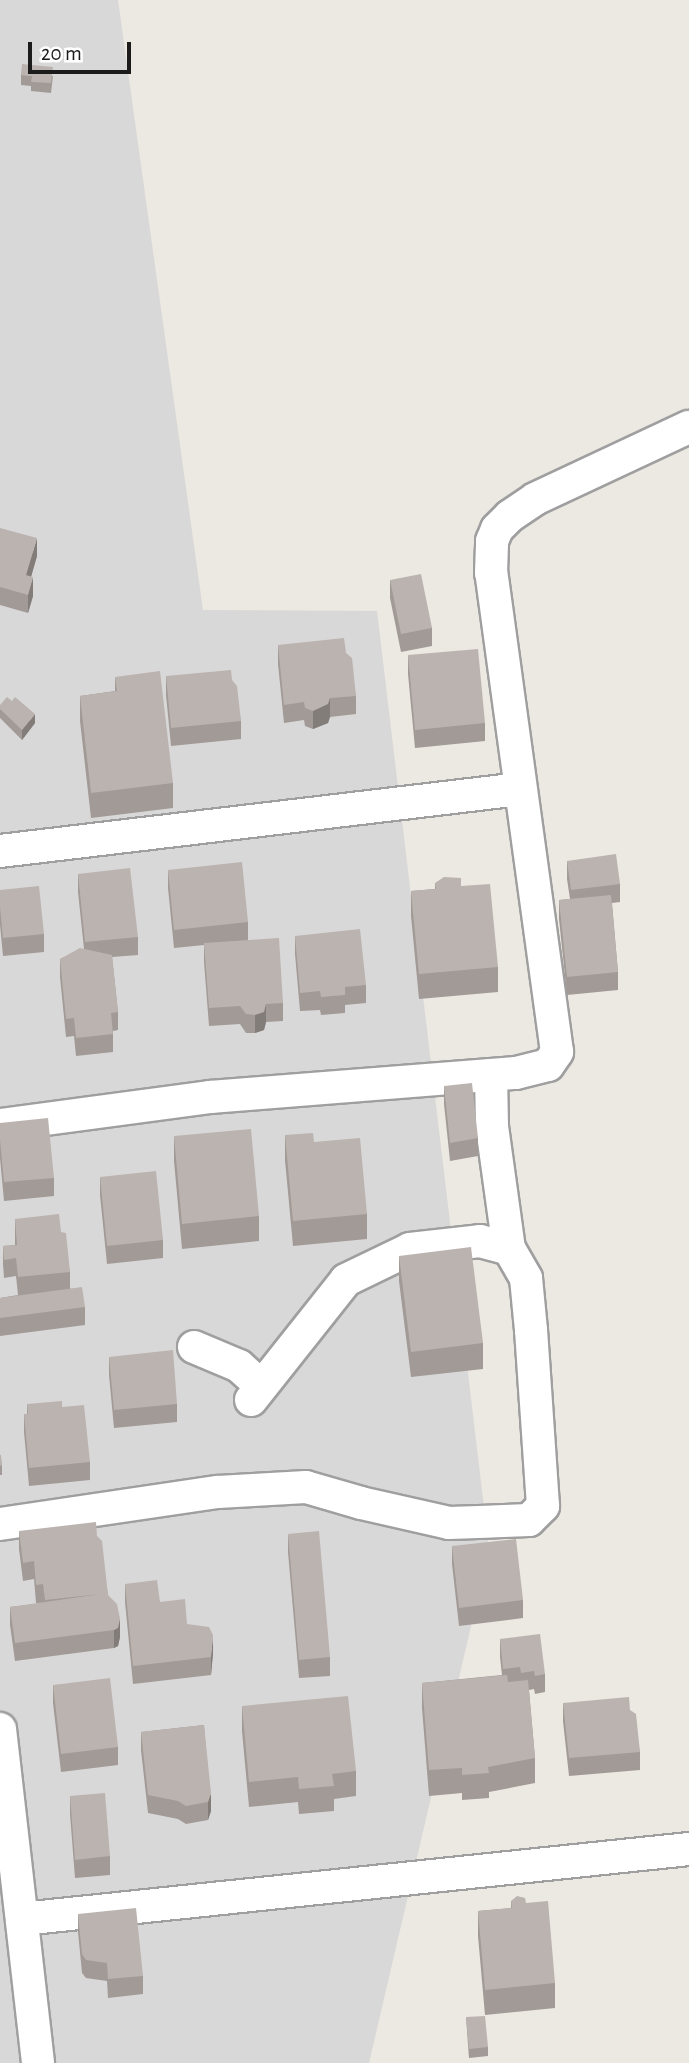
<!DOCTYPE html>
<html>
<head>
<meta charset="utf-8">
<style>
	body { margin:0 }
	#map { position:relative; width:689px; height:2063px; overflow:hidden; background:#ece8e2; font-family:"Alegreya Sans",sans-serif }
	div>[style] { position:absolute }
	[style*='--x'] { left:calc(var(--x)*1px); top:calc(var(--y)*1px); width:calc(var(--w)*1px); rotate:calc(var(--a)*1deg) }
	.residential>* { inset:0; background:#d9d8d8 }
	.roads { filter:drop-shadow(2px 0 #9f9f9f) drop-shadow(-2px 0 #9f9f9f) drop-shadow(0 2px #9f9f9f) drop-shadow(0 -2px #9f9f9f) }
	.street>* { height:32px; margin:-16px; padding:0 16px; transform-origin:16px; border-radius:16px; background:#fff }
	.wall>* { inset:0; background:#a19a96 }
	.shaded-wall>* { inset:0; background:#837d7a }
	.building>* { inset:0; background:#bbb3af }
	span { translate:-50% -50%; white-space:nowrap; text-align:center; line-height:1.15; -webkit-text-stroke:5px #fff; paint-order:stroke }
	.scale { position:absolute; left:28px; top:42px; width:103px; height:32px; box-sizing:border-box; border:4px solid #1b1b1b; border-top:0; padding-left:9px; font-size:21px; line-height:24px; white-space:nowrap; color:#1b1b1b; -webkit-text-stroke:5px #fff; paint-order:stroke }
</style>
</head>
<body>
<div id="map">
	<div class="residential">
		<i style="clip-path:polygon(0 0,118px 0,203px 610px,377px 611px,489px 1549px,369px 2063px,0 2063px)"></i>
	</div>
	<div class="roads">
		<div class="street">
			<i style="--x:0;--y:851;--w:524;--a:-6.8"></i>
			<i style="--x:0;--y:1125;--w:212;--a:-7.6"></i>
			<i style="--x:210;--y:1097;--w:307;--a:-4.5"></i>
			<i style="--x:516;--y:1073;--w:33;--a:-14"></i>
			<i style="--x:548;--y:1065;--w:16;--a:-55"></i>
			<i style="--x:557;--y:1052;--w:484;--a:-97.8"></i>
			<i style="--x:491;--y:573;--w:32;--a:-88"></i>
			<i style="--x:492;--y:541;--w:13;--a:-67"></i>
			<i style="--x:497;--y:529;--w:18;--a:-45"></i>
			<i style="--x:510;--y:516;--w:30;--a:-34"></i>
			<i style="--x:535;--y:499;--w:170;--a:-25.1"></i>
			<i style="--x:194;--y:1347;--w:49;--a:22.9"></i>
			<i style="--x:239;--y:1366;--w:30;--a:42"></i>
			<i style="--x:251;--y:1400;--w:153;--a:-51.6"></i>
			<i style="--x:346;--y:1280;--w:71;--a:-25.8"></i>
			<i style="--x:410;--y:1249;--w:70;--a:-6.5"></i>
			<i style="--x:480;--y:1241;--w:30;--a:15"></i>
			<i style="--x:0;--y:1524;--w:220;--a:-8.4"></i>
			<i style="--x:218;--y:1492;--w:88;--a:-3.3"></i>
			<i style="--x:306;--y:1487;--w:57;--a:16.2"></i>
			<i style="--x:361;--y:1503;--w:90;--a:12.8"></i>
			<i style="--x:449;--y:1523;--w:80;--a:-2.1"></i>
			<i style="--x:529;--y:1520;--w:20;--a:-45"></i>
			<i style="--x:543;--y:1506;--w:176;--a:-93.9"></i>
			<i style="--x:531;--y:1330;--w:52;--a:-95.5"></i>
			<i style="--x:526;--y:1278;--w:34;--a:-120"></i>
			<i style="--x:509;--y:1249;--w:124;--a:-97.9"></i>
			<i style="--x:492;--y:1126;--w:51;--a:-91.1"></i>
			<i style="--x:0;--y:1729;--w:336;--a:83.5"></i>
			<i style="--x:22;--y:1919;--w:671;--a:-5.99"></i>
		</div>
	</div>
	<div class="wall">
		<i style="clip-path:polygon(21px 75px,53px 76px,51px 93px,31px 91px,31px 86px,21px 85px)"></i>
		<i style="clip-path:polygon(0 528px,37px 556px,31px 577px,33px 596px,28px 613px,0 605px)"></i>
		<i style="clip-path:polygon(390px 580px,432px 628px,432px 646px,401px 652px,390px 598px)"></i>
		<i style="clip-path:polygon(278px 645px,346px 653px,356px 696px,356px 714px,330px 717px,328px 723px,313px 729px,305px 726px,304px 720px,284px 723px,278px 664px)"></i>
		<i style="clip-path:polygon(408px 655px,485px 723px,485px 741px,415px 748px,408px 674px)"></i>
		<i style="clip-path:polygon(166px 676px,232px 680px,241px 721px,241px 739px,171px 746px,166px 695px)"></i>
		<i style="clip-path:polygon(115px 677px,173px 783px,173px 808px,91px 818px,80px 721px,80px 696px,115px 691px)"></i>
		<i style="clip-path:polygon(0 705px,35px 723px,22px 740px,0 718px)"></i>
		<i style="clip-path:polygon(567px 861px,620px 884px,620px 902px,612px 903px,618px 972px,618px 990px,567px 995px,559px 919px,559px 900px,570px 899px,567px 879px)"></i>
		<i style="clip-path:polygon(168px 870px,248px 922px,248px 940px,283px 1003px,283px 1021px,266px 1022px,264px 1030px,255px 1033px,246px 1033px,240px 1024px,209px 1026px,204px 962px,204px 945px,174px 948px,168px 888px)"></i>
		<i style="clip-path:polygon(78px 874px,138px 937px,138px 955px,112px 957px,118px 1012px,118px 1030px,113px 1031px,113px 1052px,76px 1056px,74px 1036px,66px 1037px,60px 977px,60px 959px,84px 949px,78px 892px)"></i>
		<i style="clip-path:polygon(435px 883px,461px 886px,498px 967px,498px 992px,419px 999px,411px 916px,411px 891px,435px 889px)"></i>
		<i style="clip-path:polygon(0 890px,44px 934px,44px 952px,3px 956px,0 925px)"></i>
		<i style="clip-path:polygon(295px 936px,366px 985px,366px 1003px,345px 1005px,345px 1013px,321px 1015px,320px 1010px,300px 1011px,295px 954px)"></i>
		<i style="clip-path:polygon(444px 1086px,478px 1138px,478px 1156px,450px 1161px,444px 1104px)"></i>
		<i style="clip-path:polygon(0 1123px,54px 1178px,54px 1196px,4px 1201px,0 1158px)"></i>
		<i style="clip-path:polygon(285px 1135px,314px 1142px,367px 1214px,367px 1239px,293px 1246px,285px 1160px)"></i>
		<i style="clip-path:polygon(174px 1136px,259px 1216px,259px 1241px,182px 1249px,174px 1161px)"></i>
		<i style="clip-path:polygon(100px 1177px,163px 1240px,163px 1258px,107px 1264px,100px 1195px)"></i>
		<i style="clip-path:polygon(15px 1219px,61px 1232px,70px 1272px,70px 1288px,85px 1307px,85px 1325px,0 1336px,0 1298px,18px 1295px,16px 1276px,4px 1278px,3px 1264px,3px 1246px,15px 1245px)"></i>
		<i style="clip-path:polygon(399px 1256px,483px 1343px,483px 1369px,411px 1377px,399px 1281px)"></i>
		<i style="clip-path:polygon(109px 1357px,177px 1404px,177px 1422px,114px 1428px,109px 1375px)"></i>
		<i style="clip-path:polygon(27px 1404px,62px 1407px,90px 1462px,90px 1480px,29px 1486px,24px 1432px,24px 1414px,27px 1414px)"></i>
		<i style="clip-path:polygon(0 1455px,2px 1465px,2px 1475px,0 1475px)"></i>
		<i style="clip-path:polygon(19px 1531px,97px 1536px,108px 1595px,120px 1637px,118px 1646px,114px 1648px,15px 1661px,10px 1625px,10px 1607px,44px 1603px,36px 1603px,34px 1579px,23px 1581px,19px 1549px)"></i>
		<i style="clip-path:polygon(288px 1534px,330px 1657px,330px 1676px,299px 1678px,288px 1552px)"></i>
		<i style="clip-path:polygon(452px 1546px,523px 1600px,523px 1618px,459px 1626px,452px 1564px)"></i>
		<i style="clip-path:polygon(125px 1584px,160px 1602px,187px 1624px,213px 1653px,211px 1675px,133px 1684px,125px 1602px)"></i>
		<i style="clip-path:polygon(500px 1639px,545px 1674px,545px 1692px,535px 1694px,534px 1689px,529px 1690px,535px 1758px,535px 1783px,489px 1792px,489px 1798px,462px 1800px,462px 1793px,429px 1796px,422px 1708px,422px 1683px,502px 1675px,500px 1657px)"></i>
		<i style="clip-path:polygon(53px 1685px,118px 1747px,118px 1765px,61px 1772px,53px 1703px)"></i>
		<i style="clip-path:polygon(563px 1703px,630px 1710px,640px 1752px,640px 1770px,569px 1776px,563px 1721px)"></i>
		<i style="clip-path:polygon(242px 1706px,356px 1771px,356px 1796px,334px 1799px,334px 1811px,299px 1814px,298px 1802px,249px 1807px,242px 1731px)"></i>
		<i style="clip-path:polygon(204px 1725px,211px 1811px,208px 1820px,186px 1824px,178px 1819px,148px 1813px,141px 1750px,141px 1732px)"></i>
		<i style="clip-path:polygon(70px 1796px,110px 1856px,110px 1875px,75px 1878px,70px 1814px)"></i>
		<i style="clip-path:polygon(511px 1901px,526px 1903px,555px 1983px,555px 2008px,485px 2015px,478px 1936px,478px 1911px,511px 1908px)"></i>
		<i style="clip-path:polygon(78px 1914px,143px 1976px,143px 1994px,108px 1998px,107px 1981px,86px 1978px,82px 1973px,78px 1932px)"></i>
		<i style="clip-path:polygon(466px 2017px,488px 2047px,488px 2056px,469px 2058px)"></i>
	</div>
	<div class="shaded-wall">
		<i style="clip-path:polygon(37px 538px,37px 556px,26px 594px,26px 575px)"></i>
		<i style="clip-path:polygon(33px 577px,33px 596px,28px 613px,28px 595px)"></i>
		<i style="clip-path:polygon(330px 698px,330px 717px,328px 723px,313px 729px,313px 711px)"></i>
		<i style="clip-path:polygon(35px 714px,35px 723px,22px 740px,22px 730px)"></i>
		<i style="clip-path:polygon(266px 1004px,266px 1022px,264px 1030px,255px 1033px,255px 1015px)"></i>
		<i style="clip-path:polygon(120px 1619px,120px 1637px,118px 1646px,114px 1648px,114px 1630px)"></i>
		<i style="clip-path:polygon(213px 1635px,213px 1653px,211px 1675px,211px 1657px)"></i>
		<i style="clip-path:polygon(211px 1793px,211px 1811px,208px 1820px,208px 1802px)"></i>
	</div>
	<div class="building">
		<i style="clip-path:polygon(22px 64px,53px 67px,51px 83px,31px 82px,32px 76px,21px 75px)"></i>
		<i style="clip-path:polygon(0 528px,37px 538px,26px 575px,33px 577px,28px 595px,0 587px)"></i>
		<i style="clip-path:polygon(421px 574px,432px 628px,401px 634px,390px 580px)"></i>
		<i style="clip-path:polygon(344px 638px,346px 653px,352px 658px,356px 696px,330px 698px,328px 704px,313px 711px,305px 708px,304px 702px,284px 705px,278px 645px)"></i>
		<i style="clip-path:polygon(478px 649px,485px 723px,415px 730px,408px 655px)"></i>
		<i style="clip-path:polygon(231px 670px,232px 680px,237px 686px,241px 721px,171px 728px,166px 676px)"></i>
		<i style="clip-path:polygon(160px 671px,173px 783px,91px 793px,80px 696px,117px 691px,115px 677px)"></i>
		<i style="clip-path:polygon(7px 697px,12px 701px,15px 697px,35px 714px,22px 730px,0 709px,0 705px)"></i>
		<i style="clip-path:polygon(616px 854px,620px 884px,571px 890px,567px 861px)"></i>
		<i style="clip-path:polygon(242px 862px,248px 922px,174px 930px,168px 870px)"></i>
		<i style="clip-path:polygon(130px 868px,138px 937px,85px 942px,78px 874px)"></i>
		<i style="clip-path:polygon(444px 877px,461px 878px,461px 886px,490px 884px,498px 967px,419px 974px,411px 891px,436px 889px,435px 883px)"></i>
		<i style="clip-path:polygon(39px 886px,44px 934px,3px 938px,0 907px,0 890px)"></i>
		<i style="clip-path:polygon(611px 895px,618px 972px,567px 977px,559px 900px)"></i>
		<i style="clip-path:polygon(360px 929px,366px 985px,345px 987px,345px 995px,321px 997px,320px 991px,300px 993px,295px 936px)"></i>
		<i style="clip-path:polygon(279px 938px,283px 1003px,266px 1004px,264px 1012px,255px 1015px,246px 1014px,240px 1006px,209px 1008px,204px 943px)"></i>
		<i style="clip-path:polygon(80px 948px,112px 955px,118px 1012px,111px 1013px,113px 1034px,76px 1038px,74px 1018px,66px 1019px,60px 959px)"></i>
		<i style="clip-path:polygon(472px 1083px,478px 1138px,450px 1143px,444px 1086px)"></i>
		<i style="clip-path:polygon(48px 1118px,54px 1178px,4px 1182px,0 1140px,0 1123px)"></i>
		<i style="clip-path:polygon(251px 1129px,259px 1216px,182px 1224px,174px 1136px)"></i>
		<i style="clip-path:polygon(313px 1133px,314px 1142px,360px 1138px,367px 1214px,293px 1221px,285px 1135px)"></i>
		<i style="clip-path:polygon(156px 1171px,163px 1240px,107px 1246px,100px 1177px)"></i>
		<i style="clip-path:polygon(59px 1214px,61px 1232px,66px 1233px,70px 1272px,18px 1277px,16px 1258px,4px 1260px,3px 1246px,17px 1245px,15px 1219px)"></i>
		<i style="clip-path:polygon(471px 1247px,483px 1343px,411px 1352px,399px 1256px)"></i>
		<i style="clip-path:polygon(82px 1287px,85px 1307px,0 1318px,0 1298px)"></i>
		<i style="clip-path:polygon(173px 1350px,177px 1404px,114px 1410px,109px 1357px)"></i>
		<i style="clip-path:polygon(62px 1401px,62px 1407px,84px 1405px,90px 1462px,29px 1468px,24px 1414px,28px 1414px,27px 1404px)"></i>
		<i style="clip-path:polygon(0 1455px,1px 1455px,2px 1465px,0 1466px)"></i>
		<i style="clip-path:polygon(96px 1522px,97px 1536px,102px 1541px,108px 1595px,117px 1604px,120px 1619px,118px 1628px,114px 1630px,15px 1643px,10px 1607px,101px 1594px,45px 1600px,43px 1584px,36px 1585px,34px 1561px,23px 1563px,19px 1531px)"></i>
		<i style="clip-path:polygon(319px 1531px,330px 1657px,299px 1660px,288px 1534px)"></i>
		<i style="clip-path:polygon(516px 1539px,523px 1600px,459px 1608px,452px 1546px)"></i>
		<i style="clip-path:polygon(157px 1580px,160px 1602px,185px 1599px,187px 1624px,209px 1627px,213px 1635px,211px 1657px,133px 1666px,125px 1584px)"></i>
		<i style="clip-path:polygon(540px 1634px,545px 1674px,535px 1676px,534px 1671px,521px 1673px,520px 1667px,503px 1669px,500px 1639px)"></i>
		<i style="clip-path:polygon(507px 1675px,508px 1682px,528px 1680px,535px 1758px,488px 1767px,489px 1773px,462px 1775px,462px 1768px,429px 1770px,422px 1683px)"></i>
		<i style="clip-path:polygon(110px 1678px,118px 1747px,61px 1754px,53px 1685px)"></i>
		<i style="clip-path:polygon(348px 1696px,356px 1771px,332px 1774px,334px 1786px,299px 1789px,298px 1777px,249px 1782px,242px 1706px)"></i>
		<i style="clip-path:polygon(629px 1697px,630px 1710px,636px 1714px,640px 1752px,569px 1758px,563px 1703px)"></i>
		<i style="clip-path:polygon(204px 1725px,211px 1793px,208px 1802px,186px 1806px,178px 1801px,148px 1795px,141px 1732px)"></i>
		<i style="clip-path:polygon(105px 1793px,110px 1856px,75px 1860px,70px 1796px)"></i>
		<i style="clip-path:polygon(517px 1896px,525px 1898px,526px 1903px,548px 1901px,555px 1983px,485px 1990px,478px 1911px,512px 1908px,511px 1901px)"></i>
		<i style="clip-path:polygon(136px 1908px,143px 1976px,108px 1979px,107px 1963px,86px 1960px,82px 1954px,78px 1914px)"></i>
		<i style="clip-path:polygon(485px 2016px,488px 2047px,469px 2049px,466px 2017px)"></i>
	</div>
	<div class="scale">20 m</div>
</div>
</body>
</html>
